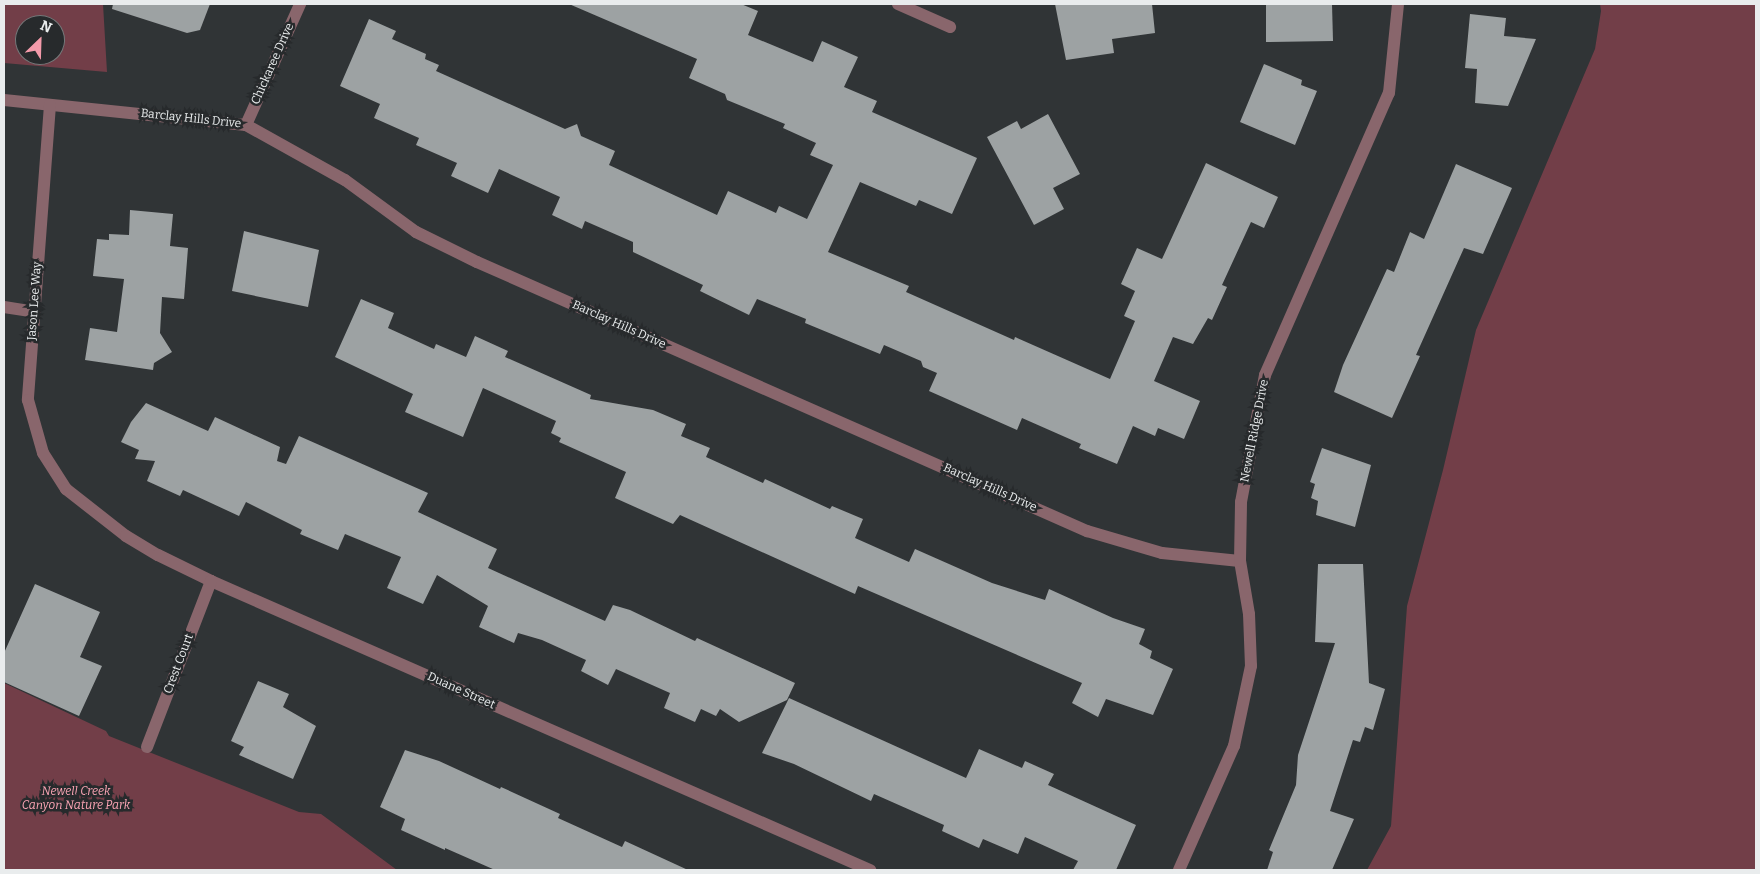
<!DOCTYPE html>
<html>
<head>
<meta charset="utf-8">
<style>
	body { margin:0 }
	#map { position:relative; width:1760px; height:874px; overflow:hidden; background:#303436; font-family:Bitter,serif }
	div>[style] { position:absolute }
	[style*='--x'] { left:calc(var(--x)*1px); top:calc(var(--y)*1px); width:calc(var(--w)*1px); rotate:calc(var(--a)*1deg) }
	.green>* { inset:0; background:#723e48 }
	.building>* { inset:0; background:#9da2a3 }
	.minor>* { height:12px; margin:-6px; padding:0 6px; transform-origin:6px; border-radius:6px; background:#89666c }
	span { translate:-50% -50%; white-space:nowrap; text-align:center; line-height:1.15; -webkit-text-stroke:5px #272a2c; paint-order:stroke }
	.street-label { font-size:12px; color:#e9eced }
	.park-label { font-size:12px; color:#fca5b5; font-style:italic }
	.frame { position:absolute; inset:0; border:5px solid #e9eced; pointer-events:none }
	.north { position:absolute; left:15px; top:15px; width:50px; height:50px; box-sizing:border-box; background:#272a2c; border:1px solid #757879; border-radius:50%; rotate:24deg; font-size:14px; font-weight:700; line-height:20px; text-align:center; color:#e9eced }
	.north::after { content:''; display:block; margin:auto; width:18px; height:22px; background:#f39aaa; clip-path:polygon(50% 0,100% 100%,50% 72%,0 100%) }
</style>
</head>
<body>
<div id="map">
	<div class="green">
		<i style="clip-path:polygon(evenodd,4px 4px,103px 4px,107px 72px,4px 63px,4px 4px,25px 25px,55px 25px,55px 55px,25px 55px,25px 25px)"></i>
		<i style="clip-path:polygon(1600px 4px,1756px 4px,1756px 870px,1367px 870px,1391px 826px,1407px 606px,1443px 470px,1476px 330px,1595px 49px,1601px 11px)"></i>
		<i style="clip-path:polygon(4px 683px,106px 731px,109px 736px,299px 812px,321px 814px,397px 870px,4px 870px)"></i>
	</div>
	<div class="building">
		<i style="clip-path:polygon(113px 4px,210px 4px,200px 30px,187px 33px,112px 9px)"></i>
		<i style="clip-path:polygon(569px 4px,741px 4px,758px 11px,748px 35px,813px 62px,822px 41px,858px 57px,844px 87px,877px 101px,872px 112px,977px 158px,952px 214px,919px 200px,916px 206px,860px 182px,828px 252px,909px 286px,906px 292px,1014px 340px,1015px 337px,1110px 379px,1135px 321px,1124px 316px,1135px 291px,1121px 284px,1137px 248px,1162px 259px,1206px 163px,1278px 197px,1264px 228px,1251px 222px,1222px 285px,1227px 287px,1212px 320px,1208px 318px,1193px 344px,1173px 337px,1154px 381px,1200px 401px,1184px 439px,1158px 428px,1155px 436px,1133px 426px,1117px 464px,1079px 448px,1081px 444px,1022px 418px,1017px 430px,929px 391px,937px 373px,923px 367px,921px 361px,884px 345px,880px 354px,805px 323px,806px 319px,757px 299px,749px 315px,700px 291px,703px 285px,633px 252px,633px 242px,585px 221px,582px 229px,552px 215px,560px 197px,499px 169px,488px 193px,451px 176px,457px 163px,416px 145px,419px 138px,374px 118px,380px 104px,340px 86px,369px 19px,396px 31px,392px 39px,426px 54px,425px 59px,439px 65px,436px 71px,565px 129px,577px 124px,581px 136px,615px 151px,609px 165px,717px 215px,728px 191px,776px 213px,779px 206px,807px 219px,833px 165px,810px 155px,816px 143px,783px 128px,785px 124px,727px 100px,725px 94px,689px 78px,697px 59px)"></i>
		<i style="clip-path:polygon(1055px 4px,1152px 4px,1155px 33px,1112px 39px,1114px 53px,1066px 60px)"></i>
		<i style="clip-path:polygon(1266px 4px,1332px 4px,1333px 41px,1266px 42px)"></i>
		<i style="clip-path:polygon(1470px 14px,1506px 18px,1504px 36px,1536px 39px,1508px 106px,1475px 103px,1477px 69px,1465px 68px)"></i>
		<i style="clip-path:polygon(1264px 64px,1302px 80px,1301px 85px,1317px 91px,1295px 145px,1240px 122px)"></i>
		<i style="clip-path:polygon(1048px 114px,1080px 174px,1053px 188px,1064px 209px,1034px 225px,987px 137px,1017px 121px,1021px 129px)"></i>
		<i style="clip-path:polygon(1456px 164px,1512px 188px,1483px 254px,1464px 248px,1416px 355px,1420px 356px,1392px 418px,1334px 392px,1343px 365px,1387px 269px,1394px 272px,1410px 232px,1424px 239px)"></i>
		<i style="clip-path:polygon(130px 210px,173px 214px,170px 246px,188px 248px,184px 299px,162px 297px,160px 333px,172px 352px,154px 363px,153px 370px,85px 360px,90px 328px,117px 332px,124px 279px,93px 276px,97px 239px,109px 240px,109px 234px,129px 235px)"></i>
		<i style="clip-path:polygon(244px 231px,319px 250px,308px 307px,232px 291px)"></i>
		<i style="clip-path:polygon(361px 299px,394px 313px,388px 328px,434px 349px,436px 344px,466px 357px,475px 336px,508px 351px,505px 357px,591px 395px,590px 399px,653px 410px,686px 424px,681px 436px,710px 448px,706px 457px,763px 483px,765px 479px,830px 509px,832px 506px,863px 519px,855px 538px,909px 562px,915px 549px,992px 583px,1045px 600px,1049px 589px,1113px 618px,1145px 629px,1139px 644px,1152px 651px,1150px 658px,1173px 669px,1153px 715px,1106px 699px,1098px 717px,1072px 703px,1082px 683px,858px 586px,855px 594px,680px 515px,673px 524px,615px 498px,626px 472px,559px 442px,561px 438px,551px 433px,556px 421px,483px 388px,463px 437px,405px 412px,413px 394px,335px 357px)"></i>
		<i style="clip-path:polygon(146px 403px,208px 431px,215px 417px,280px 447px,277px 461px,286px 464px,299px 436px,428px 493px,418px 512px,497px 549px,488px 568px,605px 621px,613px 605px,630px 610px,695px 641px,697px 638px,795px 683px,787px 700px,739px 722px,720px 709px,716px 716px,701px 709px,695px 722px,664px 708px,670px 693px,616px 669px,608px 685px,581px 671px,586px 660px,542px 640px,518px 633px,514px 643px,479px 627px,488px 606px,437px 575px,423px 604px,387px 588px,401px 557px,345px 534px,338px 550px,300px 534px,302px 530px,246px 502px,239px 516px,183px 490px,180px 496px,147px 481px,155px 461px,135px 459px,139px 450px,121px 442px,131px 422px)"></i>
		<i style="clip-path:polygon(1322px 448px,1371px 465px,1355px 527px,1316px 515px,1318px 501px,1311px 498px,1315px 484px,1310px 482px)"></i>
		<i style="clip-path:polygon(1318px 564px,1363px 564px,1369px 683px,1385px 689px,1373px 730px,1365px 727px,1360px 742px,1353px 740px,1330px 811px,1354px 819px,1332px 870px,1267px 870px,1273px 852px,1269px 850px,1296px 785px,1298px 755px,1335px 643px,1315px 642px)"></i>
		<i style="clip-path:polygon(35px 584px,100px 612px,80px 657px,102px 666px,79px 716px,4px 682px,4px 653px)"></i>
		<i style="clip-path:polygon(258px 681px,289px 694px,283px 707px,316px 726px,293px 779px,239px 755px,244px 747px,231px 741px)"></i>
		<i style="clip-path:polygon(789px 698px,966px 778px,979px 749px,1022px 768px,1025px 761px,1054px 774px,1048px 785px,1136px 825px,1116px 870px,1073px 870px,1078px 861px,1025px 837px,1018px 854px,983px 839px,979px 848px,942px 831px,944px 825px,874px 794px,871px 801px,794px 764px,762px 753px)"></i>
		<i style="clip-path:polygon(405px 750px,439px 761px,500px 789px,501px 787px,560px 814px,558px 818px,622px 847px,625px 841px,688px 870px,495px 870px,445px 848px,445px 850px,401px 830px,405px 819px,380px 807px)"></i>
	</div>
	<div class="minor">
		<i style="--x:898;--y:4;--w:57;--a:23.9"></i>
		<i style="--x:4;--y:100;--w:243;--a:5.9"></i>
		<i style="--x:246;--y:125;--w:113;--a:29.1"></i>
		<i style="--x:345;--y:180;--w:88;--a:36.2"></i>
		<i style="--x:416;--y:232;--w:68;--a:26.2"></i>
		<i style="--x:477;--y:262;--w:667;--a:23.8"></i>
		<i style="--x:1087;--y:531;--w:78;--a:16.3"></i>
		<i style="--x:1162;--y:553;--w:78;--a:5.9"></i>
		<i style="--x:50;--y:105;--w:296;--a:94.3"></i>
		<i style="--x:28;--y:400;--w:55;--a:74.2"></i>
		<i style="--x:43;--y:453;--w:43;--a:57.4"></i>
		<i style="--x:66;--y:489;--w:76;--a:38.1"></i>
		<i style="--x:126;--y:536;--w:37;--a:31"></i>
		<i style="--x:158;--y:555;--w:59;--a:26.1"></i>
		<i style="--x:211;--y:581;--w:720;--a:23.68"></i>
		<i style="--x:246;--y:125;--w:133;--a:-65.9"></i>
		<i style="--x:4;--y:307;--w:30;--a:9"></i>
		<i style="--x:147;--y:747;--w:178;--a:-68.9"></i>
		<i style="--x:1179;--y:870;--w:136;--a:-66.1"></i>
		<i style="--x:1234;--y:746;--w:82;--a:-78"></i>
		<i style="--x:1251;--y:666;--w:52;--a:-92.2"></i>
		<i style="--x:1249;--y:614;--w:54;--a:-99.6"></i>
		<i style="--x:1240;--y:561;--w:59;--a:-89"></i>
		<i style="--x:1241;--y:502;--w:129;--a:-79.3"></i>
		<i style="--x:1265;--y:375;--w:308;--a:-66.3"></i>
		<i style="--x:1389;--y:93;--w:89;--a:-84.2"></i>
	</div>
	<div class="street-label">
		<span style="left:273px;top:64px;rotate:-66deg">Chickaree Drive</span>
		<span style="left:191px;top:119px;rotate:6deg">Barclay Hills Drive</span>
		<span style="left:35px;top:301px;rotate:-86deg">Jason Lee Way</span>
		<span style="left:619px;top:325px;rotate:24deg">Barclay Hills Drive</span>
		<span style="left:1255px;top:431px;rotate:-79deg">Newell Ridge Drive</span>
		<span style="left:990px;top:488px;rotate:24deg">Barclay Hills Drive</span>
		<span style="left:179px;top:664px;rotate:-69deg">Crest Court</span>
		<span style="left:461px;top:691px;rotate:24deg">Duane Street</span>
	</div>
	<div class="park-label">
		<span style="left:76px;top:799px">Newell Creek<br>Canyon Nature Park</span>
	</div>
	<div class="frame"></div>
	<div class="north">N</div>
</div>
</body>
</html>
